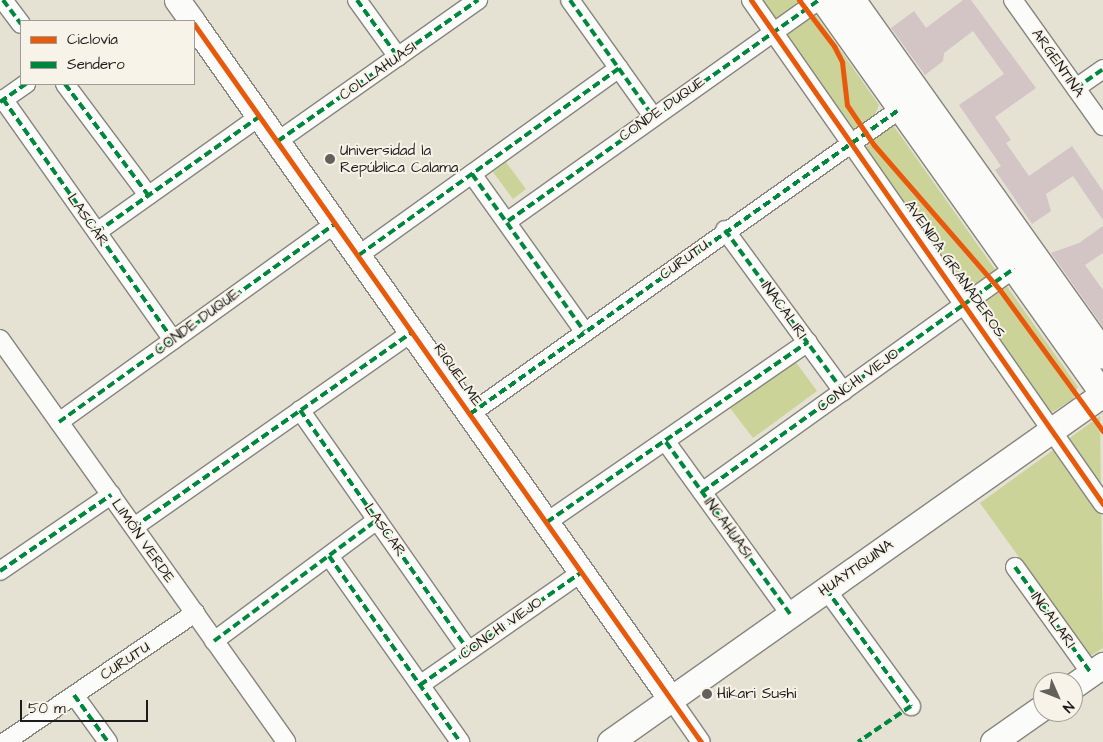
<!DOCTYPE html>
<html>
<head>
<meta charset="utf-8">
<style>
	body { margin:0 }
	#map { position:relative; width:1103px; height:742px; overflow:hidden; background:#e5e2d4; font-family:"Architects Daughter",sans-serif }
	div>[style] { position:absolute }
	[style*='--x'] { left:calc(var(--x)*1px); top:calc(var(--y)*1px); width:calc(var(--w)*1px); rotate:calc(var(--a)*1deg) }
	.green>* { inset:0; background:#cbd399 }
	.building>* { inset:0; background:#d3c4c5 }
	.roads { filter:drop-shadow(1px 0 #86857e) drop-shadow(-1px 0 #86857e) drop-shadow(0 1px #86857e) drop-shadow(0 -1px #86857e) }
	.street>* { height:18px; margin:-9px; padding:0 9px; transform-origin:9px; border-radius:9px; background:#fbfbf9 }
	.secondary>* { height:25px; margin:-12.5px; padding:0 12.5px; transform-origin:12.5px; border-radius:12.5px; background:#fbfbf9 }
	.primary>* { height:28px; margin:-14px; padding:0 14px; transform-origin:14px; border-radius:14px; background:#fbfbf9 }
	.quiet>* { height:4px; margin-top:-2px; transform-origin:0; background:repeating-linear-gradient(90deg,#00873e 0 8px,transparent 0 12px) }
	.cycleway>* { height:5px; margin:-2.5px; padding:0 2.5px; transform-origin:2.5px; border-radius:2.5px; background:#e8590c }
	.dots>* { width:14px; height:14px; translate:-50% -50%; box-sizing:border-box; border:2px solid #f7f3e8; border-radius:50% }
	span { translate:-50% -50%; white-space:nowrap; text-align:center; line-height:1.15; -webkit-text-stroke:4px #f7f3e8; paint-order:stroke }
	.street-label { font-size:15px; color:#1c1c1c }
	.poi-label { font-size:15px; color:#1c1c1c }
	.left { translate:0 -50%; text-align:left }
	.legend { position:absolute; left:20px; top:20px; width:175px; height:65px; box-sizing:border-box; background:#f7f3e8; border:1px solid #9f9d96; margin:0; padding:6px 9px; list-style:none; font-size:15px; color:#1c1c1c }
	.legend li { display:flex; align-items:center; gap:10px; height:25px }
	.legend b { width:25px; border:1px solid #9f9d96 }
	.north { position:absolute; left:1033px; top:672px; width:50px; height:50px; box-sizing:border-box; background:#f7f3e8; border:1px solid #9f9d96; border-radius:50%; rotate:134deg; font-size:14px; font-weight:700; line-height:20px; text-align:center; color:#1c1c1c }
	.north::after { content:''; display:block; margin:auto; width:18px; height:22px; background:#62615c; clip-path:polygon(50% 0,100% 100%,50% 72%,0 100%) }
	.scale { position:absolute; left:20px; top:700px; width:128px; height:22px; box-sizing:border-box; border:2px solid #1c1c1c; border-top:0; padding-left:6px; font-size:15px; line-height:18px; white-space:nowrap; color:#1c1c1c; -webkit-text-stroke:4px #f7f3e8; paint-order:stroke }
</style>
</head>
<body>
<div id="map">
	<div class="green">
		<i style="clip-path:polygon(757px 0,805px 0,879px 105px,873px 119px,857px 131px,847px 130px)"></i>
		<i style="clip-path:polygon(893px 125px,1078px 387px,1073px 399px,1051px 413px,863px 151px,881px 128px)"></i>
		<i style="clip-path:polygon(506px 162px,526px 189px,513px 199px,493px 172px)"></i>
		<i style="clip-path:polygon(795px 361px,817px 391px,753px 438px,730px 408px)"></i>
		<i style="clip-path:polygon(1100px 416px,1103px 648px,1090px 656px,980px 503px)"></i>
	</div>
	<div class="building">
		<i style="clip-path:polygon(963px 0,971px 0,1036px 88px,995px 117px,1011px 140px,1006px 143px,1029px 176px,1072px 146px,1103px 191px,1103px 220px,1073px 176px,1046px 194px,1051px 211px,1032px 224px,995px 170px,1001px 166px,959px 105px,1004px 74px,973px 31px,944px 53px,943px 61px,925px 75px,891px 28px,914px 11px,926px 28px)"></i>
		<i style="clip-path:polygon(1103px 226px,1103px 253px,1085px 265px,1103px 290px,1103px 327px,1051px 253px,1079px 243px)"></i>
	</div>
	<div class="roads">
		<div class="street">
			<i style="--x:3;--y:0;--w:30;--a:53"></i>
			<i style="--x:357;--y:0;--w:70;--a:54.3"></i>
			<i style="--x:570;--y:0;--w:141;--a:54.5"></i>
			<i style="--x:751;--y:0;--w:615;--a:55.07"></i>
			<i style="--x:1013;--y:0;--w:155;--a:54.5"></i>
			<i style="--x:65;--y:84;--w:139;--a:53.2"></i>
			<i style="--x:1076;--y:88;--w:33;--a:-35"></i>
			<i style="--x:3;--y:99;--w:295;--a:54.8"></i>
			<i style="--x:0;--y:102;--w:32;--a:-35"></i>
			<i style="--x:278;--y:141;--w:245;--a:-35.2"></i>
			<i style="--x:472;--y:174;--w:193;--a:54.5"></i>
			<i style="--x:508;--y:221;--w:382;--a:-35.4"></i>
			<i style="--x:725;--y:230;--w:200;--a:53.8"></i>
			<i style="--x:97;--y:232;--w:200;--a:-35.4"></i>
			<i style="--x:359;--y:255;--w:320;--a:-35.7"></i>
			<i style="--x:0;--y:339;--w:494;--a:54.6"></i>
			<i style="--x:300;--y:410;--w:294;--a:55"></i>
			<i style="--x:470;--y:414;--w:527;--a:-35.35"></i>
			<i style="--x:59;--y:422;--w:341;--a:-35.7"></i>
			<i style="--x:666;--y:442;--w:212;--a:54.2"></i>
			<i style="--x:702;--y:492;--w:384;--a:-35.6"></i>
			<i style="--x:547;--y:522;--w:317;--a:-34.6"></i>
			<i style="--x:134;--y:527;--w:340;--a:-35"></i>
			<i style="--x:329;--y:556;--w:228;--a:54.8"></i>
			<i style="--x:1015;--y:567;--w:130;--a:54.4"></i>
			<i style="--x:0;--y:571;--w:135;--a:-34.4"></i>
			<i style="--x:826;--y:589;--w:145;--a:54"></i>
			<i style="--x:214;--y:641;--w:203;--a:-36.6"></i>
			<i style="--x:420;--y:685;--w:198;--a:-34.9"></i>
			<i style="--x:74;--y:695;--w:58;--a:54.1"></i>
			<i style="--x:671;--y:699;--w:52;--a:55.1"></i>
			<i style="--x:5;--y:742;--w:230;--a:-34.2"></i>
		</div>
		<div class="secondary">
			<i style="--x:177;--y:0;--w:26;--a:54"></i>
			<i style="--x:823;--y:0;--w:483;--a:54.6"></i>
			<i style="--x:194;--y:24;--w:827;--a:54.75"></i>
			<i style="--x:1073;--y:686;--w:37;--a:-35"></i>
			<i style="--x:610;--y:742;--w:603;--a:-35.22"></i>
			<i style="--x:993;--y:742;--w:61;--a:-35"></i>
		</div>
		<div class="primary">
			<i style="--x:851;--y:0;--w:435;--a:54.6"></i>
		</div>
	</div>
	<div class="quiet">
		<i style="--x:3;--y:0;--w:30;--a:53"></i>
		<i style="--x:357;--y:0;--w:70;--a:54.3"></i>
		<i style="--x:570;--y:0;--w:141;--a:54.5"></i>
		<i style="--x:65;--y:84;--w:139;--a:53.2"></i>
		<i style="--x:1076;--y:88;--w:33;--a:-35"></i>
		<i style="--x:3;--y:99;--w:295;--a:54.8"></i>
		<i style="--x:0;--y:102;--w:32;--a:-35"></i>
		<i style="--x:278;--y:141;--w:245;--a:-35.2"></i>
		<i style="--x:472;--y:174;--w:193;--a:54.5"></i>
		<i style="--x:508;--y:221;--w:382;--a:-35.4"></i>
		<i style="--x:725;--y:230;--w:200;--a:53.8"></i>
		<i style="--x:97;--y:232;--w:200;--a:-35.4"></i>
		<i style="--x:359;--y:255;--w:320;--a:-35.7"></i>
		<i style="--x:300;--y:410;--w:294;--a:55"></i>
		<i style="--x:470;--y:414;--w:527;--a:-35.35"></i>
		<i style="--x:59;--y:422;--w:341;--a:-35.7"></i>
		<i style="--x:666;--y:442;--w:212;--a:54.2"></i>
		<i style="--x:702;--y:492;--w:384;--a:-35.6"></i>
		<i style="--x:547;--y:522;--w:317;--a:-34.6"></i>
		<i style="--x:134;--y:527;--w:340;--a:-35"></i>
		<i style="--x:329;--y:556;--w:228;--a:54.8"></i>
		<i style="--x:1015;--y:567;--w:130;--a:54.4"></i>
		<i style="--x:0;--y:571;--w:135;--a:-34.4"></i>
		<i style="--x:826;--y:589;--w:145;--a:54"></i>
		<i style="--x:911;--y:706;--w:64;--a:145.8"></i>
		<i style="--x:214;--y:641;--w:203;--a:-36.6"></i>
		<i style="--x:420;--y:685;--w:198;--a:-34.9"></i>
		<i style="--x:74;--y:695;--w:58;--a:54.1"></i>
	</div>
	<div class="cycleway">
		<i style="--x:751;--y:0;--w:615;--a:55.07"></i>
		<i style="--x:799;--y:0;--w:58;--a:52.7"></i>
		<i style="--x:834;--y:46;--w:18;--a:63"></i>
		<i style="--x:842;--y:62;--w:43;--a:83.4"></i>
		<i style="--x:847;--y:105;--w:48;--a:56"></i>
		<i style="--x:874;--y:145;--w:192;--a:49"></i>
		<i style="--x:1000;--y:290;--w:175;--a:53.9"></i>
		<i style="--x:194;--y:24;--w:879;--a:54.77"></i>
	</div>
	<div class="dots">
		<i style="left:330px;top:159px;background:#62615c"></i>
		<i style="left:707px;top:694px;background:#62615c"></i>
	</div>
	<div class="street-label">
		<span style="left:1058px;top:63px;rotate:55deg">ARGENTINA</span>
		<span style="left:378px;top:71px;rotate:-35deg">COLLAHUASI</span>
		<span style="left:662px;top:109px;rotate:-35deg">CONDE DUQUE</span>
		<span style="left:88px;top:220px;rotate:55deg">LASCAR</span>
		<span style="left:684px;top:260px;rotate:-36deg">CURUTU</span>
		<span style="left:955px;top:269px;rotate:55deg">AVENIDA GRANADEROS</span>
		<span style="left:784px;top:310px;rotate:54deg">INACALIRI</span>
		<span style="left:197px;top:322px;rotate:-36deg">CONDE DUQUE</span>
		<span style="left:458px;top:375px;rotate:55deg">RIQUELME</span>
		<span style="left:858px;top:380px;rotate:-36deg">CONCHI VIEJO</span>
		<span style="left:728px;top:528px;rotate:54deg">INCAHUASI</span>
		<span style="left:385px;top:530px;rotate:55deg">LASCAR</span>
		<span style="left:143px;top:541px;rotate:55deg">LIMÓN VERDE</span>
		<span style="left:856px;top:568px;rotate:-35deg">HUAYTIQUINA</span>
		<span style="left:1053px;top:620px;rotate:54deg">INCALARI</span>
		<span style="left:501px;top:628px;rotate:-35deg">CONCHI VIEJO</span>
		<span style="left:125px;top:661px;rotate:-34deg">CURUTU</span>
	</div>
	<div class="poi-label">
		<span class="left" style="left:340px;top:159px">Universidad la<br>República Calama</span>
		<span class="left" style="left:717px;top:694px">Hikari Sushi</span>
	</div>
	<ul class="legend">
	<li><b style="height:6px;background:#e8590c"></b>Ciclovía</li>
	<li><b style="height:6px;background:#00873e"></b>Sendero</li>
	</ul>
	<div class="north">N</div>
	<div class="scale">50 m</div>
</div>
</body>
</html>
